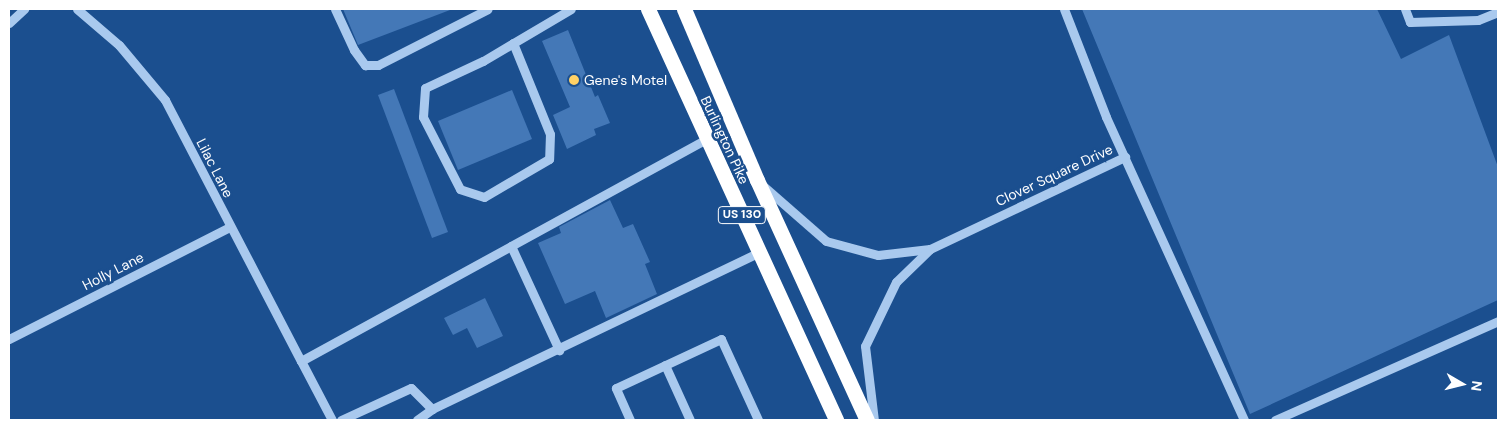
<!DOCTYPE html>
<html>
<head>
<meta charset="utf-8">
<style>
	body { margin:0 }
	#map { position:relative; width:1507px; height:429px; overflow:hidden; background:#1b4f8f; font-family:"DM Sans",sans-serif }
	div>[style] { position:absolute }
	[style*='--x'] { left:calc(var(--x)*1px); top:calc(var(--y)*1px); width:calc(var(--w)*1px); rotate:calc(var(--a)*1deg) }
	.building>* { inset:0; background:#4478b7 }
	.minor>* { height:9px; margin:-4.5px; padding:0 4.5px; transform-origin:4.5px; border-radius:4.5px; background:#a9c9ee }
	.highway>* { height:15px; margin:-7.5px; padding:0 7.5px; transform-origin:7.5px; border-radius:7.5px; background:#fff }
	.dots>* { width:14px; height:14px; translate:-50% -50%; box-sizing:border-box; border:2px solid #1b4f8f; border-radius:50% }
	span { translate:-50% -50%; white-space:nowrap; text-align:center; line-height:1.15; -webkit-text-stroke:5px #1b4f8f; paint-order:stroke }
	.shield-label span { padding:1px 4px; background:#1b4f8f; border:1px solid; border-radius:4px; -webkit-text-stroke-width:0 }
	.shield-label { font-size:12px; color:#fff; font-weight:700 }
	.poi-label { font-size:14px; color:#fff }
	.left { translate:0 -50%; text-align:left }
	.street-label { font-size:14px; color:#fff }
	.frame { position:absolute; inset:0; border:10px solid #fff; pointer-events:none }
	.north { position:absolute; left:1437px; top:359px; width:50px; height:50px; -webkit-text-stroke:4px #1b4f8f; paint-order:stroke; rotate:98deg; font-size:14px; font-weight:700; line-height:20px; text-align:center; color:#fff }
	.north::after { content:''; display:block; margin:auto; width:18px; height:22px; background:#fff; clip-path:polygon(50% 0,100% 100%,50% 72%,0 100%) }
</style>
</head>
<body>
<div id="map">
	<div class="building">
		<i style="clip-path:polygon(343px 9px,450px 9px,450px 10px,358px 45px)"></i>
		<i style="clip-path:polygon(1082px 9px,1377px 9px,1401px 59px,1449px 35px,1498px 167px,1498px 300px,1250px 414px)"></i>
		<i style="clip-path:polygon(568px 30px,595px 97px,598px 95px,610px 123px,594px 129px,596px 135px,567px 149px,553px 115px,570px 107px,542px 41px)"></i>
		<i style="clip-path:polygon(394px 89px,448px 232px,432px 238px,378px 95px)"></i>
		<i style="clip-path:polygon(512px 90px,532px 139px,458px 170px,438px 121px)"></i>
		<i style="clip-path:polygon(610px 200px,623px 228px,633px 224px,650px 262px,645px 264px,657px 294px,606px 318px,595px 291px,565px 304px,538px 243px,561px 233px,559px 227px)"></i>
		<i style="clip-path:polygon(485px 298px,503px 336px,477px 348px,467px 328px,453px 335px,444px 318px)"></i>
	</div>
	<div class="minor">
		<i style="--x:77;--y:9;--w:55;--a:40.6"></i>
		<i style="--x:119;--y:45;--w:72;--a:50.1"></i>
		<i style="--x:165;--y:100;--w:294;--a:62.5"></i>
		<i style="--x:335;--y:9;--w:45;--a:65.1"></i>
		<i style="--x:354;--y:50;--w:19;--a:54"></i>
		<i style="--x:365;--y:65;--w:13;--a:0"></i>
		<i style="--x:378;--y:65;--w:123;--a:-27"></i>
		<i style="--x:1064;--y:9;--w:116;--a:68.7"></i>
		<i style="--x:1106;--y:117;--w:333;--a:65.5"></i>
		<i style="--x:1405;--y:9;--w:14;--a:69"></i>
		<i style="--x:1410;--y:22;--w:68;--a:-1.7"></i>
		<i style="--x:1478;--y:20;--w:22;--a:-22"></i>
		<i style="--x:9;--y:23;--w:21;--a:-43"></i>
		<i style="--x:513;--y:43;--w:98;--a:67.9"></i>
		<i style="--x:550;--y:134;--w:25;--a:92"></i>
		<i style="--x:549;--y:159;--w:75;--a:149.7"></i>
		<i style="--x:484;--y:197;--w:25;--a:-162"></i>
		<i style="--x:460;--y:189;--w:81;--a:-117.2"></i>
		<i style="--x:423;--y:117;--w:29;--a:-86"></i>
		<i style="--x:425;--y:88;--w:64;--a:-25"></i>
		<i style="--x:483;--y:61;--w:102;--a:-30.6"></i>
		<i style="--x:762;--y:185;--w:85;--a:41.2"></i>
		<i style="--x:826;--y:241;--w:54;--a:15.1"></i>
		<i style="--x:878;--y:255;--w:52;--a:-6.6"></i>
		<i style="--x:930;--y:249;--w:47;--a:135.9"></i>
		<i style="--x:896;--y:282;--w:71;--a:115.8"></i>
		<i style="--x:865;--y:346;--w:75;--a:83.1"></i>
		<i style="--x:511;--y:246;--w:115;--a:65.2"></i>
		<i style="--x:930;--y:249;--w:216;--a:-25.3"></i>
		<i style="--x:9;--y:339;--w:248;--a:-26.9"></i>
		<i style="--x:665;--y:365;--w:60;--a:65.6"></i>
		<i style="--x:332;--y:420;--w:67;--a:-117.7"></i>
		<i style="--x:301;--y:361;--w:463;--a:-28.7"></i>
		<i style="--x:341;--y:420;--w:77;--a:-24.6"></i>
		<i style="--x:411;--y:388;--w:30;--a:45"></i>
		<i style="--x:417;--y:420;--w:19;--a:-36"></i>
		<i style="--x:432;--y:409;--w:363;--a:-25.6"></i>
		<i style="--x:630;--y:420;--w:35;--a:-114"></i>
		<i style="--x:616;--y:388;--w:116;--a:-25"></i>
		<i style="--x:721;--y:339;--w:89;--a:65.4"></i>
		<i style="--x:1275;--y:420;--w:244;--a:-23.9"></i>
	</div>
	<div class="highway">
		<i style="--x:648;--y:9;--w:452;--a:65.4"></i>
		<i style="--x:684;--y:9;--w:186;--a:66.9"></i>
		<i style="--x:757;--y:180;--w:264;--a:65.4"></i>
	</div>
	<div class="dots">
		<i style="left:574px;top:80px;background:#ffd166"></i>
	</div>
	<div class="shield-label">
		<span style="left:742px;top:215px">US 130</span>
	</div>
	<div class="poi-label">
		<span class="left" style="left:584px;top:80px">Gene's Motel</span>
	</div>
	<div class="street-label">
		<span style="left:725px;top:140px;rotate:65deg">Burlington Pike</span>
		<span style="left:215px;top:168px;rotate:63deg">Lilac Lane</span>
		<span style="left:1054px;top:175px;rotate:-25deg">Clover Square Drive</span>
		<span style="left:113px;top:271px;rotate:-27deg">Holly Lane</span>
	</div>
	<div class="frame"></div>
	<div class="north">N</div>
</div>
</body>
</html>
